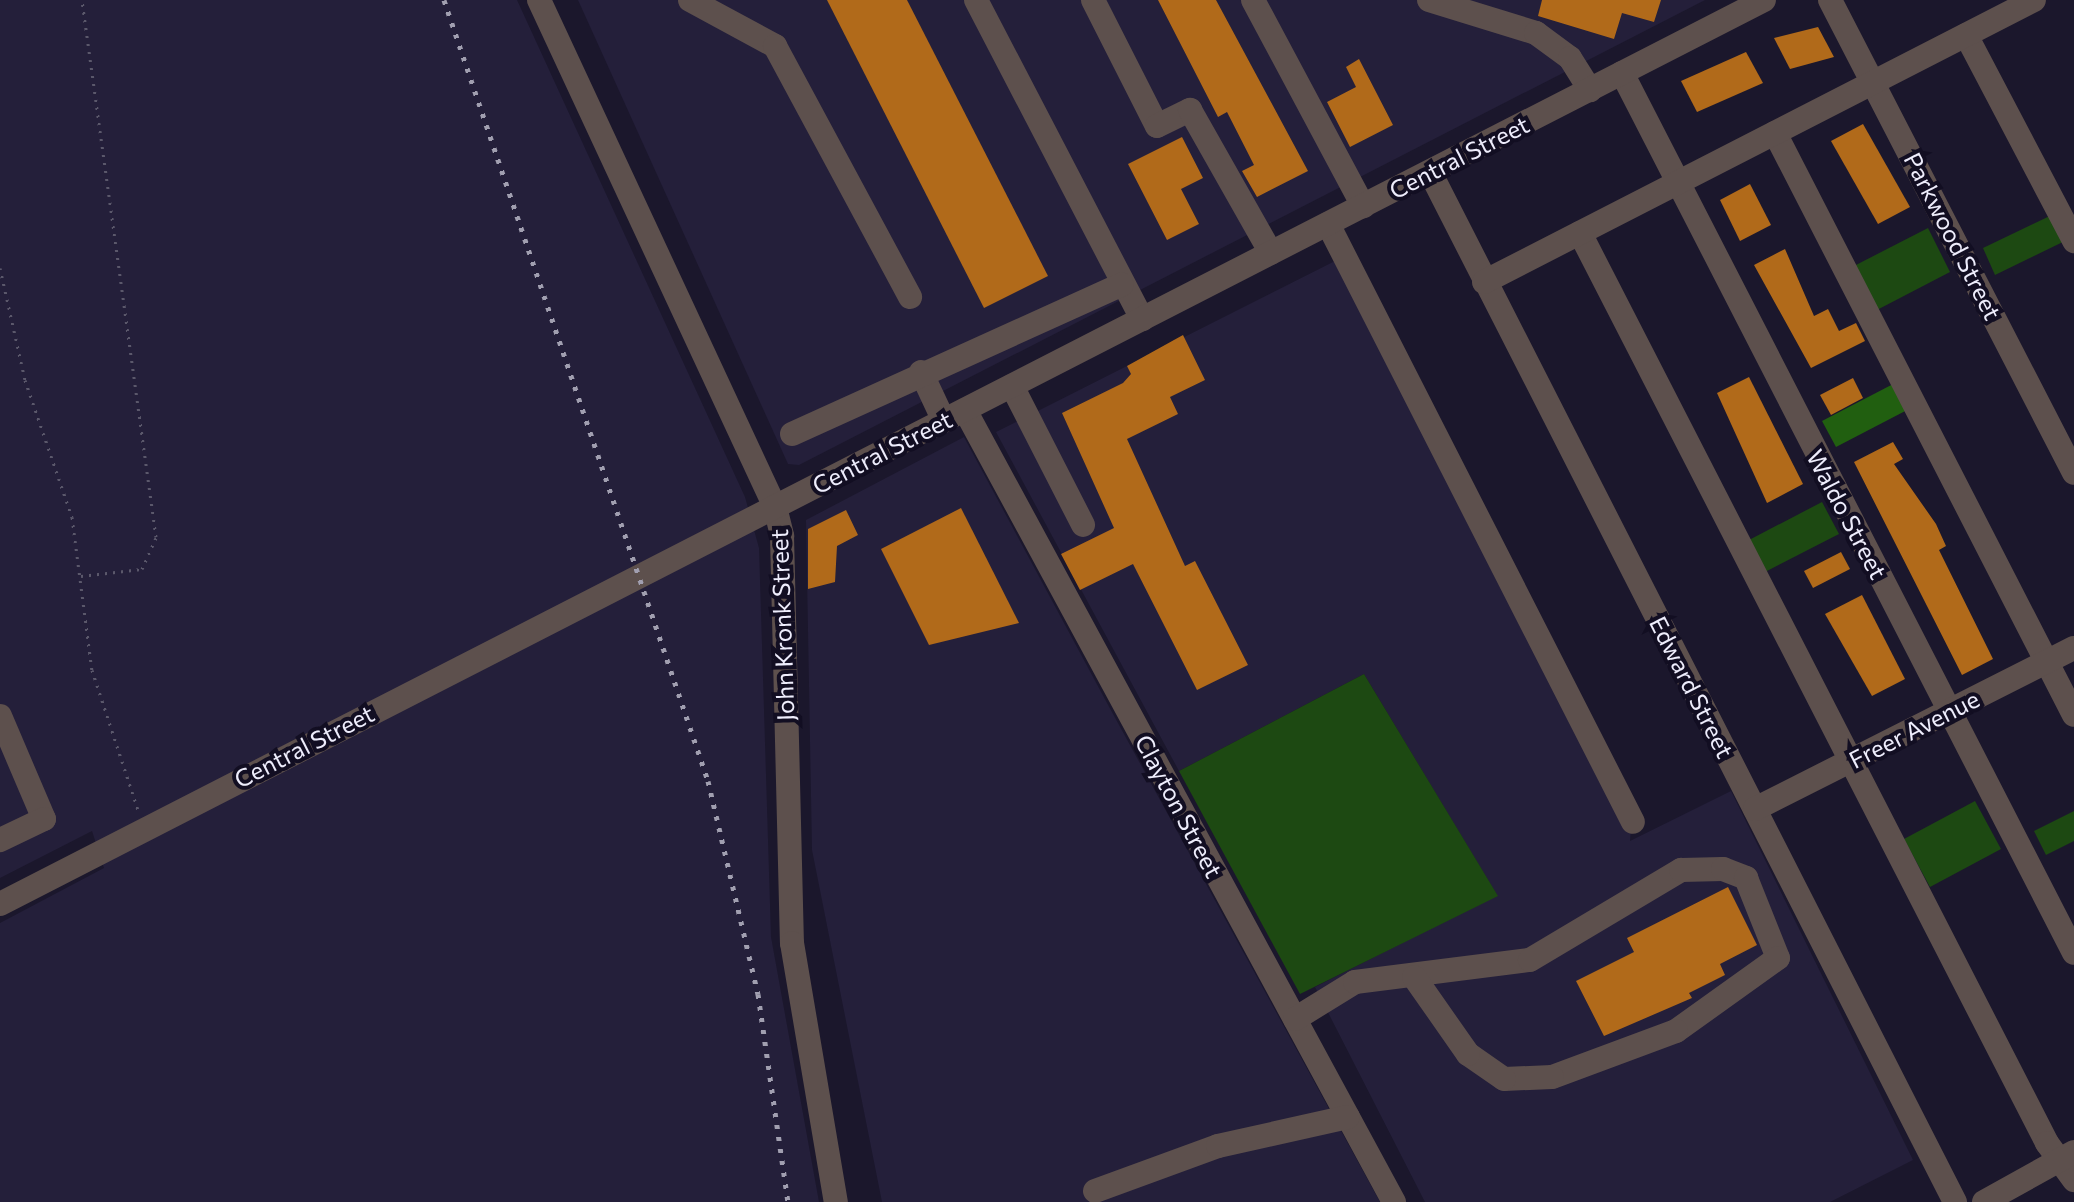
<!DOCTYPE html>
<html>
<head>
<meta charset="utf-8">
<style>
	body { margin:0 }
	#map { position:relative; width:2074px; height:1202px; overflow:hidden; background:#1b172c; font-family:Commissioner,sans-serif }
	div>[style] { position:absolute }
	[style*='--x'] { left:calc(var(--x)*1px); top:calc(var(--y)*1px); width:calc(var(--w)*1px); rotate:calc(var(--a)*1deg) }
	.built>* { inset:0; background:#241f3a }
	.green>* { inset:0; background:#1d4912 }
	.forest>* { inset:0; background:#215f10 }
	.building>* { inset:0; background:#b16a1a }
	.path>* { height:3px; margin-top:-1.5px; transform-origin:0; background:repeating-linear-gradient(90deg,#5b586b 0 2px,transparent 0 8px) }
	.minor>* { height:24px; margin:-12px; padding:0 12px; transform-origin:12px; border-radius:12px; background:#5d504d }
	.rail>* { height:5px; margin-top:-2.5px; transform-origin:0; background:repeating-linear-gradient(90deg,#a19fb0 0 4px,transparent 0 12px) }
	span { translate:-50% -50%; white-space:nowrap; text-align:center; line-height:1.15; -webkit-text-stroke:8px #120e22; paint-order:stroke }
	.street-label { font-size:24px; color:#eeedfc }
</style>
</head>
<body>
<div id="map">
	<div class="built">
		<i style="clip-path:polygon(0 0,517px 0,745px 497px,759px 548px,771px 937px,819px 1202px,0 1202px,0 923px,104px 868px,92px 831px,0 878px)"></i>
		<i style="clip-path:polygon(578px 0,1705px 0,799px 465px,788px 464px)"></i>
		<i style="clip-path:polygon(1341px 258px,1631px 829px,1630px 841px,1731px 791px,1913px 1160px,1830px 1202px,1425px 1202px,1315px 987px,1497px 895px,1364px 674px,1179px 771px,996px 432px)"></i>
		<i style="clip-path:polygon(964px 437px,1107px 703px,1380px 1202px,882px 1202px,812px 850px,806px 520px)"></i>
	</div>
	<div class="green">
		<i style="clip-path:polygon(2056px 213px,2069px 239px,1995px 275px,1983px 248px)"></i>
		<i style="clip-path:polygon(1928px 228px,1950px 272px,1875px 311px,1852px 267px)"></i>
		<i style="clip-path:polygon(1822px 502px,1839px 534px,1765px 572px,1749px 540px)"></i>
		<i style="clip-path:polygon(1364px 674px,1498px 896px,1300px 994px,1179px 771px)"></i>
		<i style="clip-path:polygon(1975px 801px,2001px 849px,1930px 887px,1904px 839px)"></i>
		<i style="clip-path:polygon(2074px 811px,2074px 841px,2046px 855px,2034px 831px)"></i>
	</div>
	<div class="forest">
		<i style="clip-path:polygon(1897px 382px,1911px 408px,1836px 447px,1822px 421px)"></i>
	</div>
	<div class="building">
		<i style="clip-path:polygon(827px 0,907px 0,1048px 276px,984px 308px)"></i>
		<i style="clip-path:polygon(1158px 0,1216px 0,1308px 171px,1257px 197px,1242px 171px,1254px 165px,1227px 112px,1218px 117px)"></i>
		<i style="clip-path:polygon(1542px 0,1661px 0,1654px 22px,1622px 13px,1614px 39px,1538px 16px)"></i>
		<i style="clip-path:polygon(1818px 27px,1834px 57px,1790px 69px,1774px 38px)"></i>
		<i style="clip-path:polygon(1746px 52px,1763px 83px,1697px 112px,1681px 81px)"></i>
		<i style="clip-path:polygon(1359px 59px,1393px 125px,1350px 147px,1327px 102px,1356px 87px,1346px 67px)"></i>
		<i style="clip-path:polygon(1863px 124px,1910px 207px,1878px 224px,1831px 141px)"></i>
		<i style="clip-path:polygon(1182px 137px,1203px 178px,1181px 189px,1199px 224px,1167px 240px,1128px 164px)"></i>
		<i style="clip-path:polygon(1750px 184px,1771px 225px,1740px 241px,1720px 200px)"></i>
		<i style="clip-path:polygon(1785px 249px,1814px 316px,1828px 309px,1839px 331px,1856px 323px,1865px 341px,1811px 368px,1754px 265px)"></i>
		<i style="clip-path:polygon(1183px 335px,1205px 380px,1170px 397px,1178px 414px,1127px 439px,1185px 566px,1195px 561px,1248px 665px,1197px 690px,1133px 564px,1080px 590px,1061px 554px,1114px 528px,1062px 413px,1123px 383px,1131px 374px,1127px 366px)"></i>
		<i style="clip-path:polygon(1749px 377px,1803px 484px,1767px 503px,1717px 393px)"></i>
		<i style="clip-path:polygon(1853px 378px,1863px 398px,1831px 415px,1820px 395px)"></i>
		<i style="clip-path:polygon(1893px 442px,1903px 459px,1894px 464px,1936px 524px,1946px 546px,1939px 550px,1993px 659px,1962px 675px,1854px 462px)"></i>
		<i style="clip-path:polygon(961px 508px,1019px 623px,929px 645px,881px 549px)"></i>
		<i style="clip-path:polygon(846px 510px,858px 535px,837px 546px,835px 582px,808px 589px,808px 529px)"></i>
		<i style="clip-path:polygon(1841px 552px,1850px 569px,1813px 588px,1804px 571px)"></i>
		<i style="clip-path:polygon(1862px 595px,1905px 679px,1872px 696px,1825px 614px)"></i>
		<i style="clip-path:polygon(1728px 887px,1757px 945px,1720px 964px,1725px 975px,1689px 993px,1692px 998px,1604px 1036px,1576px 981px,1634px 952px,1627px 938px)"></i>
	</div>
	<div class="path">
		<i style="--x:0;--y:268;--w:115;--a:77.4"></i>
		<i style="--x:25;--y:380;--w:145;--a:71.1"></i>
		<i style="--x:72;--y:517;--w:154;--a:82.6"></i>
		<i style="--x:92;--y:670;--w:147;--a:71.8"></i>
		<i style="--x:81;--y:576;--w:61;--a:-6.5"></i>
		<i style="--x:142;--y:569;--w:35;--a:-66"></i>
		<i style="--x:156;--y:537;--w:542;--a:-97.85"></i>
	</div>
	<div class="minor">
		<i style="--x:539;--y:0;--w:559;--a:65.04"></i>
		<i style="--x:775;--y:507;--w:30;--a:76"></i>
		<i style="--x:782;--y:536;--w:407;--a:88.6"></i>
		<i style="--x:792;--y:943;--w:263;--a:80.4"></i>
		<i style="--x:690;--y:0;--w:97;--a:28.4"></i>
		<i style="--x:775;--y:46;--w:285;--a:61.7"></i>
		<i style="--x:976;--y:0;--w:360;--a:62.5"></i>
		<i style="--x:1093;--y:0;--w:141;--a:63.1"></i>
		<i style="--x:1157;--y:126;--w:37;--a:-26"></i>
		<i style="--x:1190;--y:110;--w:164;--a:60.5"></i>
		<i style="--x:1253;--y:0;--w:234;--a:61.9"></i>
		<i style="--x:1429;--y:0;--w:112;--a:17.1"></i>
		<i style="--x:1536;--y:33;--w:42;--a:36.3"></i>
		<i style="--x:1570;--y:58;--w:38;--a:58"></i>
		<i style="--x:1830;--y:0;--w:532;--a:62.71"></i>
		<i style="--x:1966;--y:35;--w:233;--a:62.3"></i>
		<i style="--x:1622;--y:73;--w:989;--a:62.81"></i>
		<i style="--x:1775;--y:133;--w:654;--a:62.81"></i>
		<i style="--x:1430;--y:172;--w:1156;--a:62.99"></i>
		<i style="--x:1328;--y:224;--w:671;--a:62.98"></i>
		<i style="--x:1580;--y:233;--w:1023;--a:62.83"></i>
		<i style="--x:2047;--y:1143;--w:46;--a:53.9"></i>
		<i style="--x:1484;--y:282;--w:618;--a:-27.15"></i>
		<i style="--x:921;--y:372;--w:54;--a:64.9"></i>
		<i style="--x:1012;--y:386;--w:156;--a:62.9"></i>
		<i style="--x:965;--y:410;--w:901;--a:61.56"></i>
		<i style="--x:792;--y:434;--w:362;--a:-24.4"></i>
		<i style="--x:0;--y:716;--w:112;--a:66.9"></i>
		<i style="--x:44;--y:819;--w:49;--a:154.5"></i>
		<i style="--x:1755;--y:809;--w:357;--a:-26.8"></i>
		<i style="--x:0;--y:904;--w:1982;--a:-27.13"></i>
		<i style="--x:1295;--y:1019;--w:70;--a:-31.7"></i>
		<i style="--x:1355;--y:982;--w:176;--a:-7.2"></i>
		<i style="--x:1530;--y:960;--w:176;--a:-30.8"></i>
		<i style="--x:1681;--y:870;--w:42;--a:-1.4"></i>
		<i style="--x:1723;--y:869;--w:25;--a:21"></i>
		<i style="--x:1746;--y:878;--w:86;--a:68.2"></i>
		<i style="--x:1778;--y:958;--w:125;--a:144.4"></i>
		<i style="--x:1676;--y:1031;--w:132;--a:159.6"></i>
		<i style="--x:1552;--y:1077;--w:48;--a:177.6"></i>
		<i style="--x:1504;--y:1079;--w:44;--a:-145.2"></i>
		<i style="--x:1468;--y:1054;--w:94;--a:-125"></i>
		<i style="--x:1095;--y:1191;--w:131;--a:-20.1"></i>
		<i style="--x:1218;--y:1146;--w:133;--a:-12.6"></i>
		<i style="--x:1984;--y:1202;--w:103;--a:-29.1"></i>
	</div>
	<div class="rail">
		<i style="--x:444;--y:0;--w:824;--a:71.32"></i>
		<i style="--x:708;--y:781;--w:219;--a:76.8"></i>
		<i style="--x:758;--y:994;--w:210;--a:81.8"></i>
	</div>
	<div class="street-label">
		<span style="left:1459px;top:157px;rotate:-27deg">Central Street</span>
		<span style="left:1953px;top:236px;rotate:63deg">Parkwood Street</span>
		<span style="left:882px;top:452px;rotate:-27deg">Central Street</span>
		<span style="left:1847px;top:514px;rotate:62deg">Waldo Street</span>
		<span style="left:782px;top:625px;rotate:-92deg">John Kronk Street</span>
		<span style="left:1692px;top:687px;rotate:63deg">Edward Street</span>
		<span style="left:1914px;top:729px;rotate:-27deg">Freer Avenue</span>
		<span style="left:304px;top:746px;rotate:-27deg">Central Street</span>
		<span style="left:1179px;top:806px;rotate:62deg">Clayton Street</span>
	</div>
</div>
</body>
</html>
